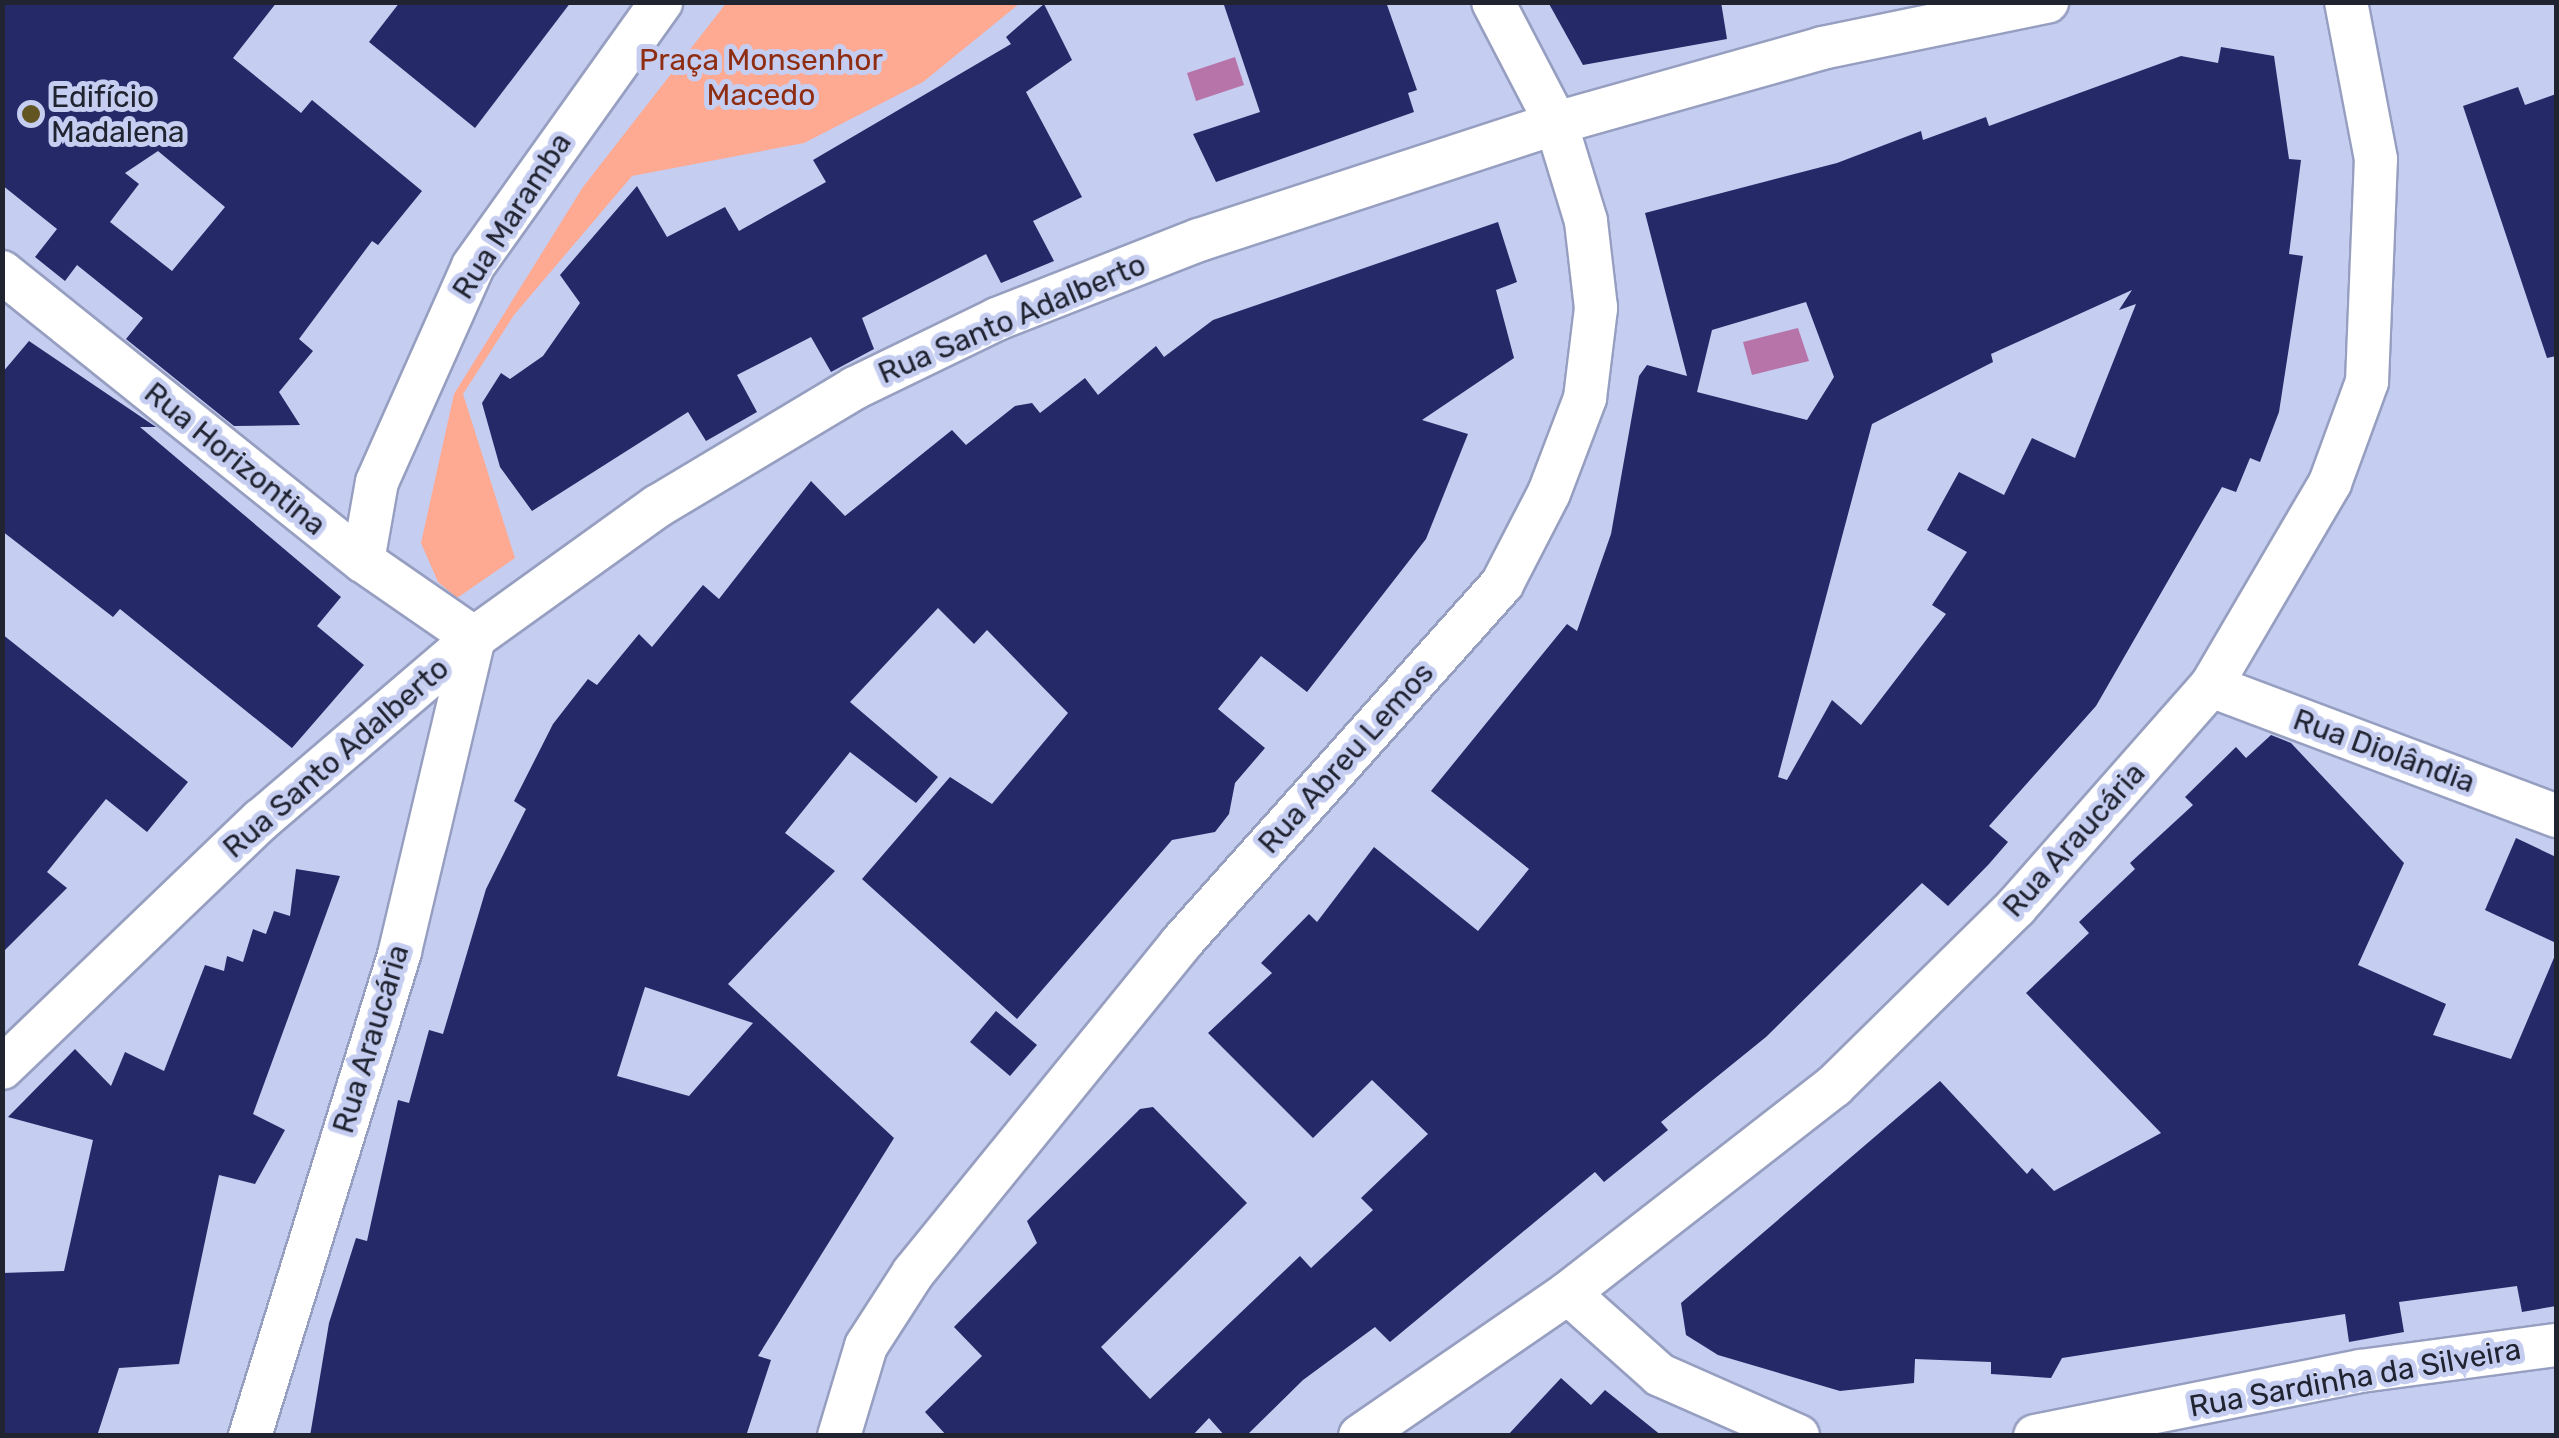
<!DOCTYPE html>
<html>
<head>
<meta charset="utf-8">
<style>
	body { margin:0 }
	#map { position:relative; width:2559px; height:1438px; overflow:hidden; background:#c5cdf1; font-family:Rubik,sans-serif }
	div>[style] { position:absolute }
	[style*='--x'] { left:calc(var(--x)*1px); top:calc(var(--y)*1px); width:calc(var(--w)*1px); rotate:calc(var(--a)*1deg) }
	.green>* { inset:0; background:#fea992 }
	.water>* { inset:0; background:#b774a8 }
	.building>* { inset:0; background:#252967 }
	.roads { filter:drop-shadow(2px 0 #979fc1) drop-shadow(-2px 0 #979fc1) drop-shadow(0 2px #979fc1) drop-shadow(0 -2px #979fc1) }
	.minor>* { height:42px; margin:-21px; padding:0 21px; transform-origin:21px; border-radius:21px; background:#fff }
	.dots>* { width:28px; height:28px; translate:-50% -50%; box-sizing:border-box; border:5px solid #c5cdf1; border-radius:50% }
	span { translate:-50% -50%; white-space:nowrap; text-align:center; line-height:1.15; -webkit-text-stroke:10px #c5cdf1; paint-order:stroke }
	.park-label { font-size:30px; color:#8f2d12 }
	.poi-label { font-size:30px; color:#202330 }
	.left { translate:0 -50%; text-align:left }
	.street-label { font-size:30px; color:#202330 }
	.frame { position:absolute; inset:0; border:5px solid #202330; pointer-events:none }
</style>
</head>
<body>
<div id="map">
	<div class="green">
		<i style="clip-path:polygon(727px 2px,1020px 3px,923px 82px,804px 143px,632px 176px,514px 315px,463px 394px,515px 558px,457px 598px,438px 582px,421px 543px,454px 394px,583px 187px)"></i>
	</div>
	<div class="water">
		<i style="clip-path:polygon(1235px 57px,1244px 85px,1196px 101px,1187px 73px)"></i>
		<i style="clip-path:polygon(1798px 328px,1809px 361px,1752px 375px,1743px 342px)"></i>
	</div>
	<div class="building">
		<i style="clip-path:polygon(evenodd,2px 2px,277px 2px,233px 58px,301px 113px,312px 100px,422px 191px,378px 245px,372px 241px,299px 339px,313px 351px,279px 392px,300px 425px,234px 426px,126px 339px,143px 318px,77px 265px,65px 281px,35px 257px,57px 229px,2px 185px,2px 2px,158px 151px,225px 207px,172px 271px,110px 222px,139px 184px,125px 173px,158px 151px)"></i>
		<i style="clip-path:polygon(400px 2px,571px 2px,475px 128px,369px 42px)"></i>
		<i style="clip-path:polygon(1223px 2px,1386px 2px,1417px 90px,1408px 93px,1414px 112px,1216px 182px,1193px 134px,1260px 112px)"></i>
		<i style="clip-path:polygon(1548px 2px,1721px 2px,1727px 39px,1583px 65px)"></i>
		<i style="clip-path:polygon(1044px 4px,1072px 60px,1026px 92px,1082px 197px,1033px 221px,1054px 261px,1001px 283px,986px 254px,862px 318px,874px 349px,831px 372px,811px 337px,737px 375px,757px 412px,706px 441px,688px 412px,532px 511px,500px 467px,482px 403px,501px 373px,510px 379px,543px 356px,580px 303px,560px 275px,637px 186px,667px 237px,725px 207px,739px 231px,826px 182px,813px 160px,1011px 44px,1006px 37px)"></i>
		<i style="clip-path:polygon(evenodd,2221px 47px,2274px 56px,2289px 159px,2301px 160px,2289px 254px,2303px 256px,2279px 412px,2260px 462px,2250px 458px,2236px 492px,2222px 487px,2096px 706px,1989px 826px,2008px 842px,1989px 864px,1948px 906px,1922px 883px,1766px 1037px,1661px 1122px,1668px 1130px,1604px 1182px,1595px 1172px,1390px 1342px,1375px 1327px,1303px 1380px,1246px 1436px,1225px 1436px,1209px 1418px,1192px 1436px,947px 1436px,925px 1412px,982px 1356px,954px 1327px,1037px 1243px,1027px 1221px,1140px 1109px,1153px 1107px,1247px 1203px,1101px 1347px,1150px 1399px,1300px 1256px,1311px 1268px,1373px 1210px,1361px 1198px,1428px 1134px,1372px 1080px,1313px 1138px,1208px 1033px,1272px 973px,1261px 963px,1309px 914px,1317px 922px,1374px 847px,1478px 931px,1529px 869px,1431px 791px,1567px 624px,1577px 631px,1611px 534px,1639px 376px,1647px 365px,1687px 376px,1645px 213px,1837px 163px,1921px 131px,1923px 140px,1986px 117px,1989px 126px,2181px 56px,2218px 63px,2221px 47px,2132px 290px,2119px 310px,2136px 304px,2075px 458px,2032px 438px,2004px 495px,1959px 472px,1927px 530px,1967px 552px,1932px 605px,1946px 614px,1861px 725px,1832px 700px,1787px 780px,1778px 777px,1872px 424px,1993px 362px,1991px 354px,2132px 290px,2221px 47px,1806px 302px,1834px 377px,1807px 420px,1697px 392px,1712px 330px,1806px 302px)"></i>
		<i style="clip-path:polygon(2518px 87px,2525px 105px,2556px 94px,2556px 356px,2547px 358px,2463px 106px)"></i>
		<i style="clip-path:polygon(evenodd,1498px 222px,1517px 282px,1496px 290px,1514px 358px,1422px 420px,1468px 434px,1426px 539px,1307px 692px,1261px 656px,1218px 709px,1265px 748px,1235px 783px,1229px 814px,1215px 832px,1172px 840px,1017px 1019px,862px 879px,950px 777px,992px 804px,1068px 713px,987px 630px,974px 644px,938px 608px,850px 702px,938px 777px,916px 803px,850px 752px,785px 833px,835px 871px,728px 984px,894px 1138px,758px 1356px,771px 1360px,746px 1436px,310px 1436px,329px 1323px,356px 1238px,367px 1241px,398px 1100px,409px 1103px,429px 1030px,443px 1034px,486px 889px,526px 809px,514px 801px,553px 724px,588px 679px,597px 685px,639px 634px,652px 647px,703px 585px,719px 599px,811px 481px,845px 516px,952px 430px,966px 445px,1015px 406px,1032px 403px,1040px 413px,1085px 378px,1098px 395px,1156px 346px,1164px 357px,1213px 320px,1498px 222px,645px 987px,753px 1023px,689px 1096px,617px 1076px,645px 987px)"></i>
		<i style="clip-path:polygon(29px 341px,156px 427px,140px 427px,341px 597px,317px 626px,364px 665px,292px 748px,120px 609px,113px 617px,2px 531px,2px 373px)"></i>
		<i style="clip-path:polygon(2px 634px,188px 782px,147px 832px,106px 799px,47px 872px,67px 888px,2px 953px)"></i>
		<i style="clip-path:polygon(2271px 735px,2291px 743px,2404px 863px,2358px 965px,2446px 1004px,2433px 1035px,2511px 1059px,2556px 953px,2556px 1306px,2522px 1312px,2517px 1286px,2399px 1302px,2404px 1332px,2349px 1342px,2345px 1314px,2062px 1358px,2051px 1378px,1991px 1374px,1991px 1362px,1915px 1359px,1914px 1383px,1840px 1391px,1718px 1355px,1686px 1335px,1681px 1303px,1940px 1081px,2027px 1174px,2032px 1168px,2054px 1191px,2161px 1133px,2026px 993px,2089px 933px,2079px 922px,2135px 869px,2130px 863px,2193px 805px,2185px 797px,2236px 747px,2246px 758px)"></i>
		<i style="clip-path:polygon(2516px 838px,2556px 857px,2556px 943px,2485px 910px)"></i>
		<i style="clip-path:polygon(296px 869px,340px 876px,253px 1114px,285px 1130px,255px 1184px,219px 1175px,179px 1364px,119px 1368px,97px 1436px,2px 1436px,2px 1273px,64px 1271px,93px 1140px,8px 1117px,75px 1049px,111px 1086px,125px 1052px,164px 1071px,205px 965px,224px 971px,227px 956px,243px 962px,253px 929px,266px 934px,274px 911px,290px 916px)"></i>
		<i style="clip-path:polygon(996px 1011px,1037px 1045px,1010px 1076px,970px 1042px)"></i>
		<i style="clip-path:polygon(1561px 1378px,1591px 1405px,1605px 1390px,1662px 1436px,1507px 1436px)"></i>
	</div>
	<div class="roads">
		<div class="minor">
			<i style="--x:2;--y:272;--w:462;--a:38.7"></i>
			<i style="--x:363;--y:561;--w:135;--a:34.7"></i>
			<i style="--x:474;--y:638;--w:323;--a:103.3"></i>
			<i style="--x:400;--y:952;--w:507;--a:107.22"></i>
			<i style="--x:363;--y:561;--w:80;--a:-80"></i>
			<i style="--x:377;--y:482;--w:236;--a:-66"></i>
			<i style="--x:473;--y:266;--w:324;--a:-54.5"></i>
			<i style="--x:2211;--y:686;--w:369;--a:20.6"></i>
			<i style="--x:2;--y:1068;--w:359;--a:-43.8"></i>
			<i style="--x:261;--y:820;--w:280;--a:-40.5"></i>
			<i style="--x:474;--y:638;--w:226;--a:-35.7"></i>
			<i style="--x:658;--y:506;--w:230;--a:-30.9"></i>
			<i style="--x:855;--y:388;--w:158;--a:-25.9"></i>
			<i style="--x:997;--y:319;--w:217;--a:-21.4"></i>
			<i style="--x:1199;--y:240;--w:376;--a:-18.1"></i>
			<i style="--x:1556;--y:123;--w:276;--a:-15.7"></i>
			<i style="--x:1822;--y:48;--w:230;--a:-11.6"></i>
			<i style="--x:1568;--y:1293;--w:123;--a:41.7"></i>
			<i style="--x:1660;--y:1375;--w:151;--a:23.8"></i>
			<i style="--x:839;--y:1436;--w:94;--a:-73.3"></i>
			<i style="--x:866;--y:1346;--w:87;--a:-57.2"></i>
			<i style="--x:913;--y:1273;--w:425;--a:-50.9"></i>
			<i style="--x:1181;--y:943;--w:482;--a:-48.2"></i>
			<i style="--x:1502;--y:584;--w:102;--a:-62.7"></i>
			<i style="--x:1549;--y:493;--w:102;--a:-69.2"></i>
			<i style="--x:1585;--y:398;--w:91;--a:-83"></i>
			<i style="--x:1596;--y:308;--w:88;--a:-96.6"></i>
			<i style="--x:1586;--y:221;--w:102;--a:-107"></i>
			<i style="--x:1556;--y:123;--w:136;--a:-117.5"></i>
			<i style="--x:1360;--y:1436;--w:252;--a:-34.5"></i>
			<i style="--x:1568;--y:1293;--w:337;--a:-37.9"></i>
			<i style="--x:1834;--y:1086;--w:255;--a:-44.5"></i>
			<i style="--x:2016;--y:907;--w:295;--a:-48.6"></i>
			<i style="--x:2211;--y:686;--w:235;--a:-59.6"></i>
			<i style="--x:2330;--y:483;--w:108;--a:-69.9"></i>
			<i style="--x:2367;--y:382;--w:223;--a:-87.7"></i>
			<i style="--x:2376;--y:159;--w:160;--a:-100.8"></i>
			<i style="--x:2035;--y:1436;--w:332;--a:-11.3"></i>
			<i style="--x:2361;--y:1371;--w:197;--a:-7.6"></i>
		</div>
	</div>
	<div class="dots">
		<i style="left:31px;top:114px;background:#625522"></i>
	</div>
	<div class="park-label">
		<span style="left:761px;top:77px">Praça Monsenhor<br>Macedo</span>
	</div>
	<div class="poi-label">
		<span class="left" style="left:51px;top:114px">Edifício<br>Madalena</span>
	</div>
	<div class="street-label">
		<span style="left:512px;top:216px;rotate:-57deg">Rua Maramba</span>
		<span style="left:1012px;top:319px;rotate:-23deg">Rua Santo Adalberto</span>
		<span style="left:235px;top:459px;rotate:39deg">Rua Horizontina</span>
		<span style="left:2384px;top:751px;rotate:20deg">Rua Diolândia</span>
		<span style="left:336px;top:758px;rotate:-41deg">Rua Santo Adalberto</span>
		<span style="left:1346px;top:758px;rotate:-48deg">Rua Abreu Lemos</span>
		<span style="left:2074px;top:840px;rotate:-48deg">Rua Araucária</span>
		<span style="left:371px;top:1039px;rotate:-73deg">Rua Araucária</span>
		<span style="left:2355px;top:1378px;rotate:-10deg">Rua Sardinha da Silveira</span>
	</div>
	<div class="frame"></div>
</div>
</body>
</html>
